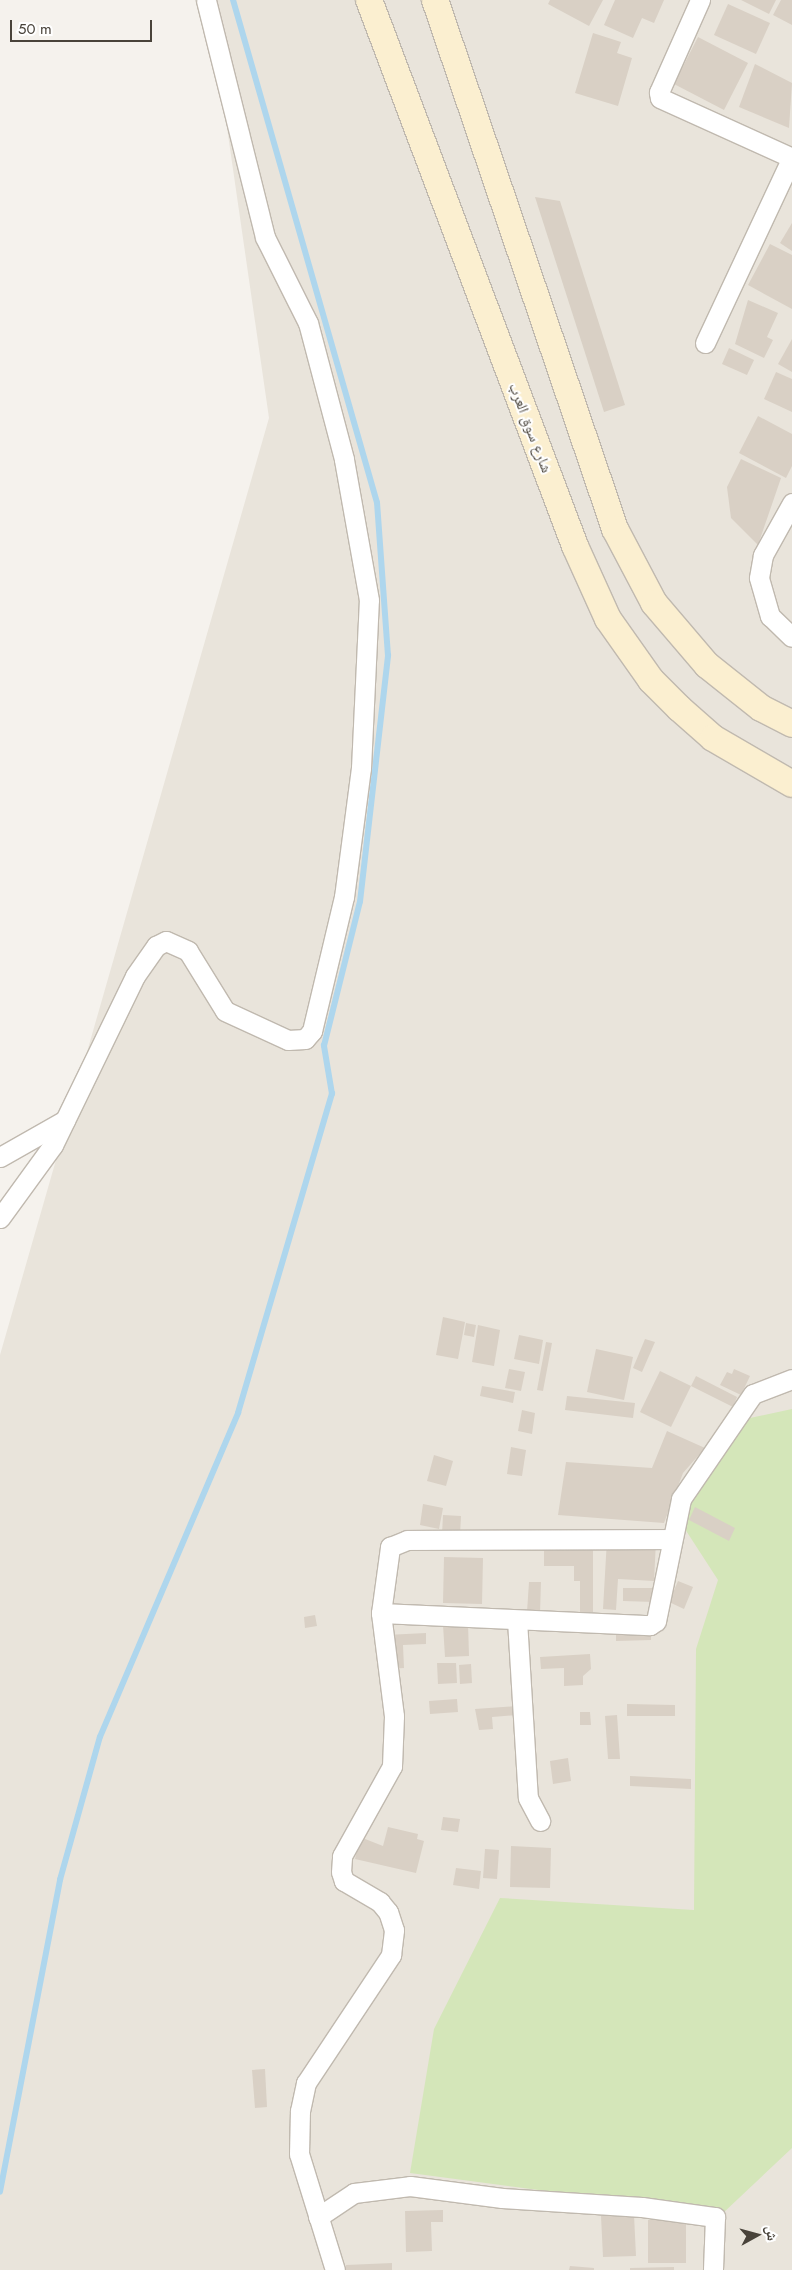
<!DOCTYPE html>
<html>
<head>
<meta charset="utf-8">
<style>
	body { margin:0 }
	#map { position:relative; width:792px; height:2270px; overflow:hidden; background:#f5f2ed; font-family:Jost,"Noto Naskh Arabic",sans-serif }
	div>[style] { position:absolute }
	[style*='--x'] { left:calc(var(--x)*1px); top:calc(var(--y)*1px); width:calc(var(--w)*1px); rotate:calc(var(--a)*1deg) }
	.residential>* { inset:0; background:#e9e4db }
	.green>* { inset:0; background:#d4e6b9 }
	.stream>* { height:5.5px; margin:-2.75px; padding:0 2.75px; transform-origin:2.75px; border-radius:2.75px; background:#aed6ed }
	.building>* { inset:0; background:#d9d0c5 }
	.roads { filter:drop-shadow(1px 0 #c0b9af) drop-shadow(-1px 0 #c0b9af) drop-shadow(0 1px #c0b9af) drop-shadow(0 -1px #c0b9af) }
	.minor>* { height:19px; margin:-9.5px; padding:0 9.5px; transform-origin:9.5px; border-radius:9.5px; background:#fff }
	.secondary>* { height:26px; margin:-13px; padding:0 13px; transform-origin:13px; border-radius:13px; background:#fbefd0 }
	span { translate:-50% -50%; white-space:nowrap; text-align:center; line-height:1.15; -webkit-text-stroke:4px #fff; paint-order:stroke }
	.street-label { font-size:15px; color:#49433a }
	.north { position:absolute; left:732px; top:2210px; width:50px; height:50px; -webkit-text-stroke:4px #fff; paint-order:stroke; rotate:83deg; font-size:14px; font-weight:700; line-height:20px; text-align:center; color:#49433a }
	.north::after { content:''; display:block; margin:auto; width:18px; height:22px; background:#49433a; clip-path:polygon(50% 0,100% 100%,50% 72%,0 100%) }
	.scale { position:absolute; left:10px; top:20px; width:142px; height:22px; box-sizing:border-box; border:2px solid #49433a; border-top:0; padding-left:6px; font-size:15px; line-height:18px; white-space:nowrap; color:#49433a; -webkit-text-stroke:4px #fff; paint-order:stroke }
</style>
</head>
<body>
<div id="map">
	<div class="residential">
		<i style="clip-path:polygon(196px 0,792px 0,792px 2270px,0 2270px,0 1355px,269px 418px,224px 107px)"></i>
	</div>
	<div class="green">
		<i style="clip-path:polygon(792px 1409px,792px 2148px,722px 2214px,410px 2173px,434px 2029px,500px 1898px,694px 1910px,696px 1649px,718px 1580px,683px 1526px,689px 1500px,750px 1418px)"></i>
	</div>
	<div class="stream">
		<i style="--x:0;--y:2192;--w:318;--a:-79.1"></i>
		<i style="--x:60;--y:1880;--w:148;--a:-74.4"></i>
		<i style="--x:100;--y:1737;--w:352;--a:-66.9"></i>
		<i style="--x:238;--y:1413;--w:333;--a:-73.6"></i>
		<i style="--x:332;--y:1094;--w:49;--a:-99.5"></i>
		<i style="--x:324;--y:1046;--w:148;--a:-76"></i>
		<i style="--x:360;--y:902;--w:248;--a:-83.5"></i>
		<i style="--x:388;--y:656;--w:153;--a:-94.1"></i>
		<i style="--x:377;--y:503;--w:523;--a:-105.98"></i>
	</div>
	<div class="building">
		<i style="clip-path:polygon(550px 0,603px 0,589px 26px,548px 4px)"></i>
		<i style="clip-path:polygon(615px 0,664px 0,654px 23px,642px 18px,633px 38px,604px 25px)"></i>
		<i style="clip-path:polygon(741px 0,776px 0,769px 14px)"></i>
		<i style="clip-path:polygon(781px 0,792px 0,792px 25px,773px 15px)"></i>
		<i style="clip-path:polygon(728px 4px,770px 23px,756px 54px,714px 35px)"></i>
		<i style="clip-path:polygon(593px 33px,621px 42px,617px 53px,632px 58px,618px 106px,575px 93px)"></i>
		<i style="clip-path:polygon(698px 37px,748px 63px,724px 110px,674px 84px)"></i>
		<i style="clip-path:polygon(755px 64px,792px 83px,789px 128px,739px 107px)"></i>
		<i style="clip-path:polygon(535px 197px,560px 201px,625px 405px,604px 412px)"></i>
		<i style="clip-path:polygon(792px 223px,792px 251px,780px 243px)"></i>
		<i style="clip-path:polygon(770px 244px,792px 255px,792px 309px,748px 285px)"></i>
		<i style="clip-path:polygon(748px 300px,778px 313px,767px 337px,773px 340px,764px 358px,735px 344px)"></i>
		<i style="clip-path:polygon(792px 339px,792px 372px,778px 364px)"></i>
		<i style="clip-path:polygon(729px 348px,754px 360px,747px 375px,722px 364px)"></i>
		<i style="clip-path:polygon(776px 372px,792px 379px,792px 412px,764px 399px)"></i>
		<i style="clip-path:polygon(758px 416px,792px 434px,792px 466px,786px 478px,739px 453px)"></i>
		<i style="clip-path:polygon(741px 459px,781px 478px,758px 545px,731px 518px,727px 487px)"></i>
		<i style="clip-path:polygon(443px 1317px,465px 1322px,458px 1359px,436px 1355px)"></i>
		<i style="clip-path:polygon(466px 1323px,476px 1325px,474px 1337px,464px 1335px)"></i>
		<i style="clip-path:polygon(478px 1325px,500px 1330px,494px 1366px,472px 1362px)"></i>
		<i style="clip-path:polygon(519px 1335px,543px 1340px,539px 1364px,514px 1359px)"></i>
		<i style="clip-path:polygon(645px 1339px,655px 1342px,642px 1372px,633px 1368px)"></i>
		<i style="clip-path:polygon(546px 1342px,552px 1343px,543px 1391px,537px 1390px)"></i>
		<i style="clip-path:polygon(596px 1349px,633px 1357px,624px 1400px,587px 1392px)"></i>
		<i style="clip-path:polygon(509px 1369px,525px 1372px,521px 1391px,505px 1388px)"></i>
		<i style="clip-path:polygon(734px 1369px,750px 1376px,741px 1395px,720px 1385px,727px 1372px,732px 1374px)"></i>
		<i style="clip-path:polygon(660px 1371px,691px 1386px,671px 1427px,640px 1412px)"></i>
		<i style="clip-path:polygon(696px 1376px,737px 1397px,733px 1407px,691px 1386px)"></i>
		<i style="clip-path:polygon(482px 1386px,515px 1392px,513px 1403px,480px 1396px)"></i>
		<i style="clip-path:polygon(567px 1396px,635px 1403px,633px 1418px,565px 1410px)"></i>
		<i style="clip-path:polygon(522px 1410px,535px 1413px,532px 1434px,518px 1431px)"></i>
		<i style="clip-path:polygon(667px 1431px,705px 1448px,683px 1473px,664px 1523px,558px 1515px,566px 1462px,652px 1468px)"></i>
		<i style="clip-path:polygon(511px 1447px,526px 1450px,522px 1476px,507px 1474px)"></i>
		<i style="clip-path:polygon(434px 1455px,453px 1461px,446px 1486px,427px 1481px)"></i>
		<i style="clip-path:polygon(423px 1504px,443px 1508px,439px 1529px,420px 1525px)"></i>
		<i style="clip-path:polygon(695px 1507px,735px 1528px,729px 1541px,689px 1520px)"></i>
		<i style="clip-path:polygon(443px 1515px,461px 1516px,460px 1535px,442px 1534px)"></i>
		<i style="clip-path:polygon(607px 1539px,656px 1541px,654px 1581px,618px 1579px,616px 1610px,603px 1609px)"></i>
		<i style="clip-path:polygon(593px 1549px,593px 1612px,580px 1612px,580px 1581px,574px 1581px,574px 1566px,544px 1566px,544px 1550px)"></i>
		<i style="clip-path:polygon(444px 1557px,483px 1558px,482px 1604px,443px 1603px)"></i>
		<i style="clip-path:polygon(678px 1581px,693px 1587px,684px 1609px,669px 1602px)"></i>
		<i style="clip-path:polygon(529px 1582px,541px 1582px,540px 1613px,527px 1612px)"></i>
		<i style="clip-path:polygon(623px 1588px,654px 1588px,654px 1602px,623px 1601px)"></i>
		<i style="clip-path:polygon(315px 1615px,317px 1626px,305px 1628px,304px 1617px)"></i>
		<i style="clip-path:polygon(468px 1624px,469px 1656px,445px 1657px,443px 1625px)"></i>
		<i style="clip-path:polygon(616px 1629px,651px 1629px,651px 1640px,616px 1641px)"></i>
		<i style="clip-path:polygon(426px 1633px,426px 1644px,403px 1645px,404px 1668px,388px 1669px,386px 1635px)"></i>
		<i style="clip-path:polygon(590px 1654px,591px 1669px,583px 1676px,583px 1685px,564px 1686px,564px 1668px,541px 1669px,540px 1657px)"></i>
		<i style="clip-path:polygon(437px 1663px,456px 1663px,457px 1683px,438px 1684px)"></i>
		<i style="clip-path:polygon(471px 1664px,472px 1683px,460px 1684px,459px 1665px)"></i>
		<i style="clip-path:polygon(457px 1699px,458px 1712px,430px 1714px,429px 1701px)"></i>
		<i style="clip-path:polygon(627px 1704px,675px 1705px,675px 1716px,627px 1716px)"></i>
		<i style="clip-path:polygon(517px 1706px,517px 1715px,492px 1717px,493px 1729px,479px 1730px,475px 1709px)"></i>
		<i style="clip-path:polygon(580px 1712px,590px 1712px,591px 1725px,580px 1725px)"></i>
		<i style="clip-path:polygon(617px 1715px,620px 1759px,608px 1759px,605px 1716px)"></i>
		<i style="clip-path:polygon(568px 1758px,571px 1781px,553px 1784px,550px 1761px)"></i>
		<i style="clip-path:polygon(630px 1776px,691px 1779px,691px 1789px,630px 1786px)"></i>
		<i style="clip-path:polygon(443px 1817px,460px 1819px,458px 1832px,441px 1830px)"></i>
		<i style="clip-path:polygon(388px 1827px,418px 1834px,417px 1839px,424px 1841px,416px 1873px,355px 1859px,360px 1837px,383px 1846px)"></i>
		<i style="clip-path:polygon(511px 1846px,551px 1848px,550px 1888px,510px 1887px)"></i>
		<i style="clip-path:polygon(485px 1849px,499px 1850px,497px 1879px,483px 1878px)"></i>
		<i style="clip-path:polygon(456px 1868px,481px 1871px,479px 1889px,453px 1885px)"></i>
		<i style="clip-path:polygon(265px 2069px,267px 2107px,255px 2108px,252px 2070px)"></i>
		<i style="clip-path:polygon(443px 2210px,443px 2222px,431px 2222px,432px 2251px,406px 2252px,405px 2211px)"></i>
		<i style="clip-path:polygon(634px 2215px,636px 2256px,603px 2257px,601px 2216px)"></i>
		<i style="clip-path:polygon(648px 2220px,686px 2220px,686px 2263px,648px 2263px)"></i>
		<i style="clip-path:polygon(392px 2263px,392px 2270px,346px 2270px,346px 2265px)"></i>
		<i style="clip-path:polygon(570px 2266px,594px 2268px,594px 2270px,569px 2270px)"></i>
		<i style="clip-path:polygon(674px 2267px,674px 2270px,630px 2270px,630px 2268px)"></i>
	</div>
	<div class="roads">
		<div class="minor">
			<i style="--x:700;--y:0;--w:101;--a:114"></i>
			<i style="--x:659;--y:92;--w:6;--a:81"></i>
			<i style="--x:660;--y:98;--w:145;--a:24.4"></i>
			<i style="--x:705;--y:343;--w:205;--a:-64.9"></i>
			<i style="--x:792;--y:503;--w:60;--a:119.1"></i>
			<i style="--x:763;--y:555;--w:23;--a:100"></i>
			<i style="--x:759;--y:578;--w:40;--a:74"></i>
			<i style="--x:770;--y:616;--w:30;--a:44"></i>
			<i style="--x:0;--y:1157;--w:75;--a:-29.6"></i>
			<i style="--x:0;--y:1218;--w:90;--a:-54"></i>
			<i style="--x:53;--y:1145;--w:188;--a:-64.1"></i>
			<i style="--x:135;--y:976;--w:37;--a:-55"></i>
			<i style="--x:156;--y:946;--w:11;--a:-27"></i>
			<i style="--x:166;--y:941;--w:24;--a:24"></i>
			<i style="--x:188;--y:951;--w:70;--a:58.3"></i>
			<i style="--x:225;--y:1011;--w:69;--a:24.7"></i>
			<i style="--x:288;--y:1040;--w:17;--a:-3"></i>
			<i style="--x:305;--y:1039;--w:11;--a:-49"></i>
			<i style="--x:312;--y:1031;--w:138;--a:-76.6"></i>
			<i style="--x:344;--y:897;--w:130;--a:-82.5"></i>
			<i style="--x:361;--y:768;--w:168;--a:-87.3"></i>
			<i style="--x:369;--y:600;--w:143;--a:-100.1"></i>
			<i style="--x:344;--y:459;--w:141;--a:-104.8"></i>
			<i style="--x:308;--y:323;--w:96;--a:-116.6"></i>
			<i style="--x:265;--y:237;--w:244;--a:-104"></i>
			<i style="--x:381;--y:1613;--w:269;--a:2.6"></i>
			<i style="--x:650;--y:1625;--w:7;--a:-34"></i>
			<i style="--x:656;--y:1621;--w:125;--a:-78.4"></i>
			<i style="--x:681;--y:1499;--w:127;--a:-55.6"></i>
			<i style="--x:753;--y:1394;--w:42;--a:-21"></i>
			<i style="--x:517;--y:1620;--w:178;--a:86.5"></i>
			<i style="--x:528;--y:1798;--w:26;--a:62"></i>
			<i style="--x:318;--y:2217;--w:43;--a:-33.7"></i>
			<i style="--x:354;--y:2193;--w:56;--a:-7.1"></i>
			<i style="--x:410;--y:2186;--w:93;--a:7.4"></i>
			<i style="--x:502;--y:2198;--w:140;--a:3.7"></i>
			<i style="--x:642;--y:2207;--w:74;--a:7.8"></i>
			<i style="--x:715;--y:2217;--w:53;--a:92.2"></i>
			<i style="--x:335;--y:2270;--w:121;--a:-107.2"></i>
			<i style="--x:299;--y:2154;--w:43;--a:-88.7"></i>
			<i style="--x:300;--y:2111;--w:29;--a:-78"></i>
			<i style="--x:306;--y:2083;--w:154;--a:-56.4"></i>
			<i style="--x:391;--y:1955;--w:25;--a:-83"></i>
			<i style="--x:394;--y:1930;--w:19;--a:-108"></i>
			<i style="--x:388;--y:1912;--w:13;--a:-129"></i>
			<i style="--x:380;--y:1902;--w:42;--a:-149.7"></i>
			<i style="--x:344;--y:1881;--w:9;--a:-108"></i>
			<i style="--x:341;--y:1872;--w:16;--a:-86"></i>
			<i style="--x:342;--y:1856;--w:103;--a:-60.9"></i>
			<i style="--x:392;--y:1766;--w:50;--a:-87.7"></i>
			<i style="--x:394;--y:1716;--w:104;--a:-97.2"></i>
			<i style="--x:381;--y:1613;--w:67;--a:-82.2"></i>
			<i style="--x:390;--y:1547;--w:18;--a:-22"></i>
			<i style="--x:407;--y:1540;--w:263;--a:-0.2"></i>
		</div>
		<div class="secondary">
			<i style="--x:369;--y:0;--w:584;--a:69.33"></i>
			<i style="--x:575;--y:546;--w:80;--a:65.7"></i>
			<i style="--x:608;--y:619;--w:75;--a:54.8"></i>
			<i style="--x:651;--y:680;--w:40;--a:45"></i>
			<i style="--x:679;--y:708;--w:45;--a:41.4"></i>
			<i style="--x:713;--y:738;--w:91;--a:30.2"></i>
			<i style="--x:435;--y:0;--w:559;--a:71.21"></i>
			<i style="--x:615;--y:529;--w:84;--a:62.2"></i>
			<i style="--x:654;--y:603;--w:82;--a:49.5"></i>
			<i style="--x:707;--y:665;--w:69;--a:38.5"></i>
			<i style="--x:761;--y:708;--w:35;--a:27"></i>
		</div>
	</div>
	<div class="street-label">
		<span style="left:530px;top:428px;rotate:69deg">شارع سوق العرب</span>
	</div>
	<div class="north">ش</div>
	<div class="scale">50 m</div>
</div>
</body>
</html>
